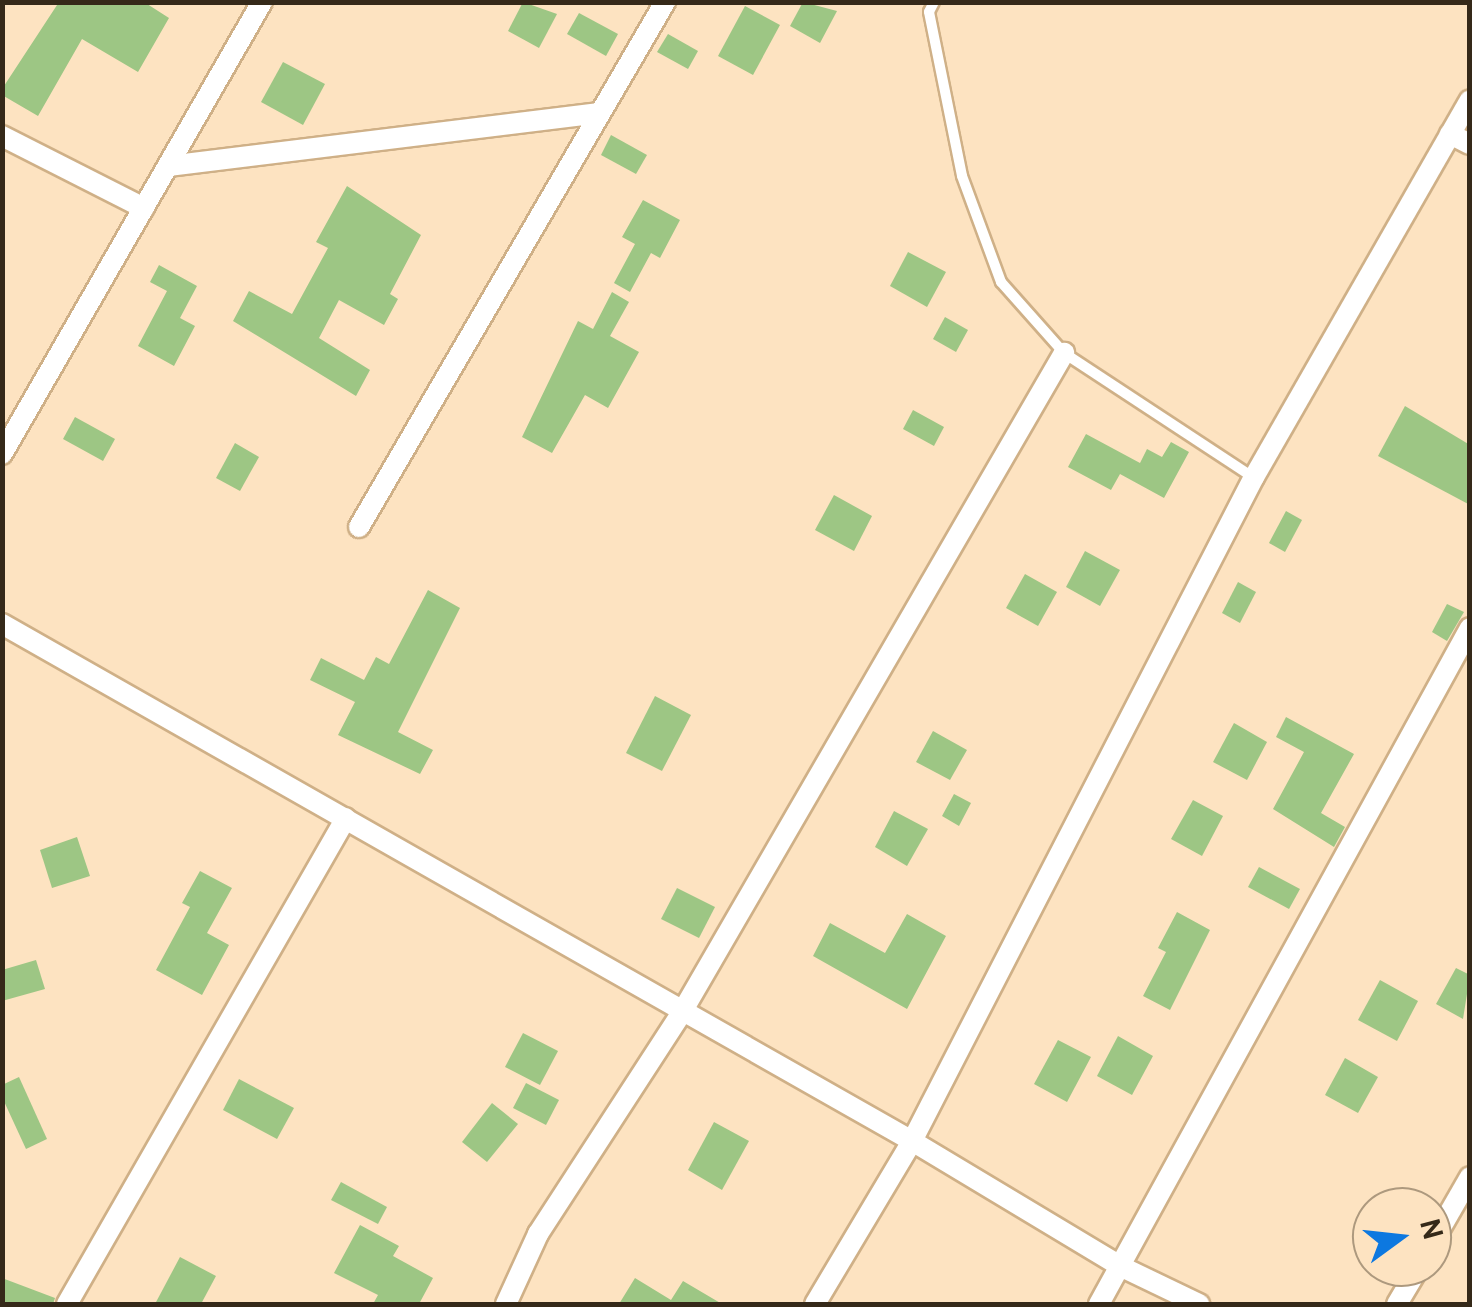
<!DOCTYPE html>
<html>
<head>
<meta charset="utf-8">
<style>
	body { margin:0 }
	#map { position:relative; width:1472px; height:1307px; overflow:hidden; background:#fde3c1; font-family:Overpass,sans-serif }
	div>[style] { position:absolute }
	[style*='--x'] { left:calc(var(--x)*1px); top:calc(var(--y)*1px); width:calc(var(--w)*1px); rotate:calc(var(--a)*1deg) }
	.building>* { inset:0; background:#9dc684 }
	.roads { filter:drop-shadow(2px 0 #cfb087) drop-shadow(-2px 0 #cfb087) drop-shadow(0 2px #cfb087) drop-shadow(0 -2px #cfb087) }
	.service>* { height:10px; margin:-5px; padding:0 5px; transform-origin:5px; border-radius:5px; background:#fff }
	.minor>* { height:20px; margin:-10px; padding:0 10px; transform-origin:10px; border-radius:10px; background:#fff }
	span { translate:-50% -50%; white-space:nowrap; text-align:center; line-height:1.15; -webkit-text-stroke:10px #fde3c1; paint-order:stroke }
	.frame { position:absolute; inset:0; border:5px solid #352919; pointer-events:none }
	.north { position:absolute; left:1352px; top:1187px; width:100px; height:100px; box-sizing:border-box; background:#fde3c1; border:2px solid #ad997e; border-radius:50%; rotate:75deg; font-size:28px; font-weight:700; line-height:40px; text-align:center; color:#352919 }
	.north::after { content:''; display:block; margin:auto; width:35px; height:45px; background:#0d78e0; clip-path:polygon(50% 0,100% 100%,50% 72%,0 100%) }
</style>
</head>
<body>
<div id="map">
	<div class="building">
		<i style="clip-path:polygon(59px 2px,144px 2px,169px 18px,138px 72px,82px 39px,38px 116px,2px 95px,2px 89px)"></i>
		<i style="clip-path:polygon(523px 2px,557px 14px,539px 48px,508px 31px)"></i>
		<i style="clip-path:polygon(803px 2px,837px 11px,820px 43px,790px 26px)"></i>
		<i style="clip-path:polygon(745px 6px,780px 25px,753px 75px,718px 56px)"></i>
		<i style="clip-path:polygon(579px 13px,618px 34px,606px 56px,567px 34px)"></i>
		<i style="clip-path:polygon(668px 34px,698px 51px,688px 69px,657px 52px)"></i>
		<i style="clip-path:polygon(283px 62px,325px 84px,303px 125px,261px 102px)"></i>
		<i style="clip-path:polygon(611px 135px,647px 155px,636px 174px,601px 155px)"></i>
		<i style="clip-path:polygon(347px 186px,421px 235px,390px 294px,398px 299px,384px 325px,339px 300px,319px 338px,370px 370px,356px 396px,233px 321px,249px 291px,292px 314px,328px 248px,316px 242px)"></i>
		<i style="clip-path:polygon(643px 200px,680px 220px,660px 258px,651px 253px,630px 292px,614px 283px,635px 244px,622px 237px)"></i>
		<i style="clip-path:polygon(908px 252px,946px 272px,927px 307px,890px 286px)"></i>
		<i style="clip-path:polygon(159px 265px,197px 286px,180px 318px,195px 326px,174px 366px,138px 346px,167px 291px,150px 282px)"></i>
		<i style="clip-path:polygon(612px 292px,629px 302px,610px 336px,639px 352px,608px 408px,585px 395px,552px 453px,522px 437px,578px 321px,593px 329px)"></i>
		<i style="clip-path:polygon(945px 317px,968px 330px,956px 352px,933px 339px)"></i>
		<i style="clip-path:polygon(1405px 406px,1470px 445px,1470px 505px,1378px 456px)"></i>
		<i style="clip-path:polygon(913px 410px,944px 427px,934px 446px,903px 429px)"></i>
		<i style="clip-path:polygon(75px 417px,115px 439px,103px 461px,63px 439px)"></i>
		<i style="clip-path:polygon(1086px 434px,1140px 463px,1147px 449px,1162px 457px,1171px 442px,1189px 452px,1164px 498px,1120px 474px,1111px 490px,1068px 467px)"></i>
		<i style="clip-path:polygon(235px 443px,259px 457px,240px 491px,216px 478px)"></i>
		<i style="clip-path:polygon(834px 495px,872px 516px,854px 551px,815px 530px)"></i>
		<i style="clip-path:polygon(1286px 511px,1302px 520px,1285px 552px,1269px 543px)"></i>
		<i style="clip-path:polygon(1085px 551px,1120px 570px,1100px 606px,1066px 587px)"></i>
		<i style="clip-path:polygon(1025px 574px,1057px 592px,1038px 626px,1006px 608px)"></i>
		<i style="clip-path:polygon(1238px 582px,1256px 592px,1240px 623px,1222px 613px)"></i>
		<i style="clip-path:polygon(428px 590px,460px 608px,398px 732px,433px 750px,420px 774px,338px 735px,355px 702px,310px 680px,321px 658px,364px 680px,376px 657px,389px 664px)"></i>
		<i style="clip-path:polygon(1447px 604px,1464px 612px,1447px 641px,1432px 632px)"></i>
		<i style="clip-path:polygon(655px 696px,691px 715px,662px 771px,626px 753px)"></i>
		<i style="clip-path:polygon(1286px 717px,1354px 754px,1321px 813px,1345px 827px,1334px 847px,1273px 809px,1304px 752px,1276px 737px)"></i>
		<i style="clip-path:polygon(1234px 723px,1267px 742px,1247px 780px,1213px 762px)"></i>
		<i style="clip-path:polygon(933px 731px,967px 750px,950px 780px,916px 762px)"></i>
		<i style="clip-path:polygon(954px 794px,971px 803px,959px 826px,942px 816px)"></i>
		<i style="clip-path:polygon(1193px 800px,1223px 816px,1202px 856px,1171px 839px)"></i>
		<i style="clip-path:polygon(894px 811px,928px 829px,907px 866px,875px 847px)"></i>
		<i style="clip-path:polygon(77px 837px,90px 876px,52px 888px,40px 850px)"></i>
		<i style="clip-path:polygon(1259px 867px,1300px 889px,1289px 909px,1248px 887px)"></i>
		<i style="clip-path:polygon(200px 871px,232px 888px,207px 933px,229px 945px,202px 995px,156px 970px,190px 907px,182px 903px)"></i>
		<i style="clip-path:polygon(677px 888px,715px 907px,699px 938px,661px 919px)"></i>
		<i style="clip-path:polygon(1177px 912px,1210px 930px,1170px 1010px,1143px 996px,1166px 952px,1158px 948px)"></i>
		<i style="clip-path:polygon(907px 914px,946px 936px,907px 1009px,813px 956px,830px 923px,885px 953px)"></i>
		<i style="clip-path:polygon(36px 960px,45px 989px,2px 1001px,2px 970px)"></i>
		<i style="clip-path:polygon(1456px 968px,1470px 975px,1463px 1019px,1436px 1004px)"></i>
		<i style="clip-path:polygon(1380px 980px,1418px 1001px,1397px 1041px,1358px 1020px)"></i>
		<i style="clip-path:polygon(523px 1033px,558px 1051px,540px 1085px,505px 1067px)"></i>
		<i style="clip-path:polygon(1118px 1036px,1153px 1056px,1132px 1095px,1097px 1076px)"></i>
		<i style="clip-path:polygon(1058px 1040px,1091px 1057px,1067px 1102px,1034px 1084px)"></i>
		<i style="clip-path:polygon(1345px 1058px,1378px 1077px,1358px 1113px,1325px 1095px)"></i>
		<i style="clip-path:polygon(19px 1077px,47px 1139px,26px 1149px,2px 1097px,2px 1085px)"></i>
		<i style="clip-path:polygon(239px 1079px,294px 1108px,277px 1139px,223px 1110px)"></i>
		<i style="clip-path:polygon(526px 1083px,559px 1100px,546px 1125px,513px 1108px)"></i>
		<i style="clip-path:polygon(492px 1103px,518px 1124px,487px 1162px,462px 1142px)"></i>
		<i style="clip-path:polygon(714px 1122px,749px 1141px,722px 1190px,688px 1170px)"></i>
		<i style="clip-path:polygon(341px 1182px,387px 1207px,378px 1224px,331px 1200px)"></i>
		<i style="clip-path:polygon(360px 1225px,399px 1246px,393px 1256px,433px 1278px,419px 1304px,373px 1304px,378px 1295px,334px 1273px)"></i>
		<i style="clip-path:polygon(180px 1257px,216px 1276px,201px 1304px,155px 1304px)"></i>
		<i style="clip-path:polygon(2px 1278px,55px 1298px,53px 1304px,2px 1304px)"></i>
		<i style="clip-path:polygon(635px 1278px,671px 1300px,683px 1281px,722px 1304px,619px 1304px)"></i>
	</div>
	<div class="roads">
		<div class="service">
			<i style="--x:934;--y:2;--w:11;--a:117"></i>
			<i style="--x:929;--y:12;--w:167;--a:78.6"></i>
			<i style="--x:962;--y:176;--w:113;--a:69.8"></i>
			<i style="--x:1001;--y:282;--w:95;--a:48.4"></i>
			<i style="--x:1064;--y:353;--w:226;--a:33.3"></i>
		</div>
		<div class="minor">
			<i style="--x:1450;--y:134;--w:22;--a:27"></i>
			<i style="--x:2;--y:136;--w:159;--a:26.9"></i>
			<i style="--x:168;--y:166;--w:435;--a:-7"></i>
			<i style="--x:2;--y:454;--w:521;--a:-60.09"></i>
			<i style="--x:359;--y:527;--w:608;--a:-59.76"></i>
			<i style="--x:2;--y:624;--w:1047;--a:29.6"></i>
			<i style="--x:912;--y:1141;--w:243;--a:31"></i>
			<i style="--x:1120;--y:1266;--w:88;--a:25.7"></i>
			<i style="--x:1432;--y:1243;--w:76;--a:-60.1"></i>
			<i style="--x:67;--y:1304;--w:560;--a:-60.14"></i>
			<i style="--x:506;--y:1304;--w:77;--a:-65.4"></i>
			<i style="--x:538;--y:1234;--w:265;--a:-57"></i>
			<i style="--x:682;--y:1012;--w:762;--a:-59.9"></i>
			<i style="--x:815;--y:1304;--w:190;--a:-59.2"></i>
			<i style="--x:912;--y:1141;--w:747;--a:-62.75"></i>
			<i style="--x:1254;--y:477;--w:434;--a:-60.2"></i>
			<i style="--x:1099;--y:1304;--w:771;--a:-61.24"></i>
			<i style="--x:1397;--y:1304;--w:43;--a:-59.3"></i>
		</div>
	</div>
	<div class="frame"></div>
	<div class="north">N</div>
</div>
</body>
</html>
